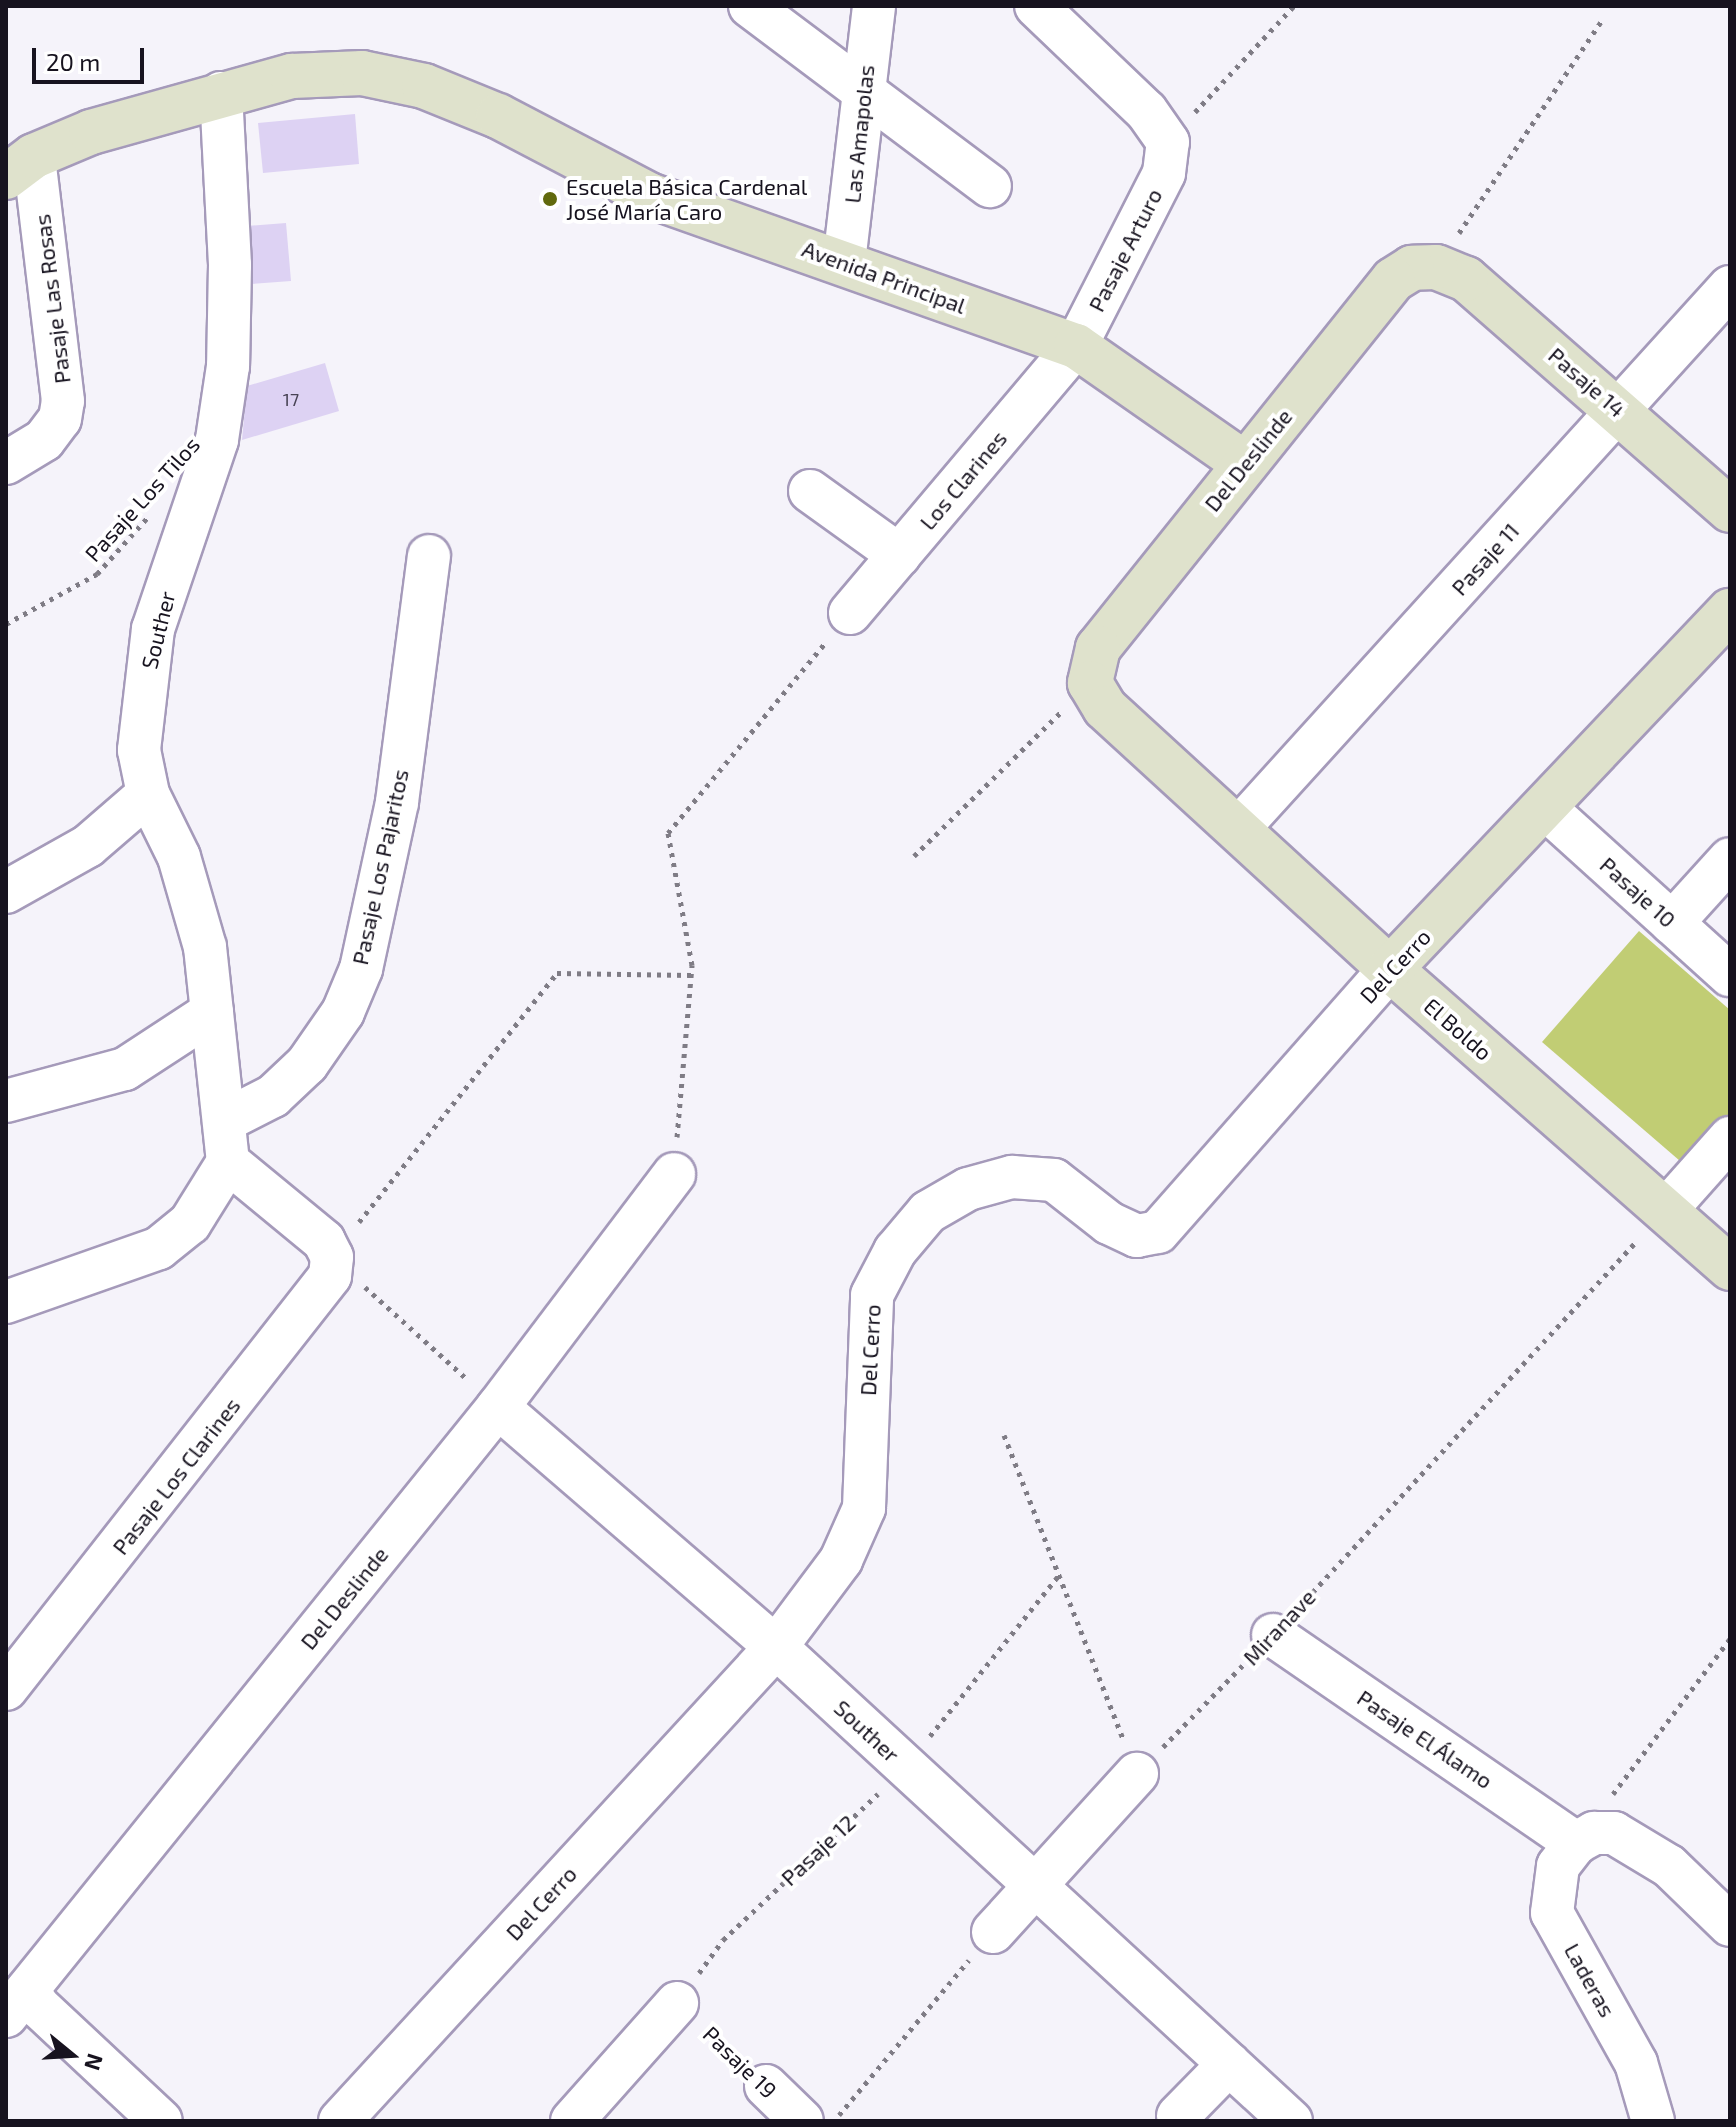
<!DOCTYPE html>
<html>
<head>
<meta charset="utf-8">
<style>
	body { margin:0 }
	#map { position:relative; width:1736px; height:2127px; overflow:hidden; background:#f5f3fa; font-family:"Exo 2",sans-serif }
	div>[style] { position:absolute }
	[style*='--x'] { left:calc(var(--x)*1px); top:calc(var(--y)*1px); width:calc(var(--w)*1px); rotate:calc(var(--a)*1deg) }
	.green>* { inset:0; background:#c1cd74 }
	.building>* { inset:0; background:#ddd2f3 }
	.path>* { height:5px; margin-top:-2.5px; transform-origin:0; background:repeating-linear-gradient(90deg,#7f7c85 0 4px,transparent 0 10px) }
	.roads { filter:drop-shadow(2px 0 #a59aba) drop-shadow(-2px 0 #a59aba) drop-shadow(0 2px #a59aba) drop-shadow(0 -2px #a59aba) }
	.street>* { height:42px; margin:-21px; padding:0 21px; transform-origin:21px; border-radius:21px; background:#fff }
	.secondary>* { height:44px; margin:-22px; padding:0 22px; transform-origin:22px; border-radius:22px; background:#dfe2cc }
	.dots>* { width:22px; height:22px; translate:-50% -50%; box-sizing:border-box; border:4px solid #fff; border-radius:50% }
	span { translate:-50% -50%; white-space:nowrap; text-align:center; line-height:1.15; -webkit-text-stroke:8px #fff; paint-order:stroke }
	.number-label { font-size:18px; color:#484354 }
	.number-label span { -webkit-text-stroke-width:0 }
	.street-label { font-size:22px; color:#17131f }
	.poi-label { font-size:22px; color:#17131f }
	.left { translate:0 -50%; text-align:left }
	.frame { position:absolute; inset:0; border:8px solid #17131f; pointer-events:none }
	.north { position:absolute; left:32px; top:2015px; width:80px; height:80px; -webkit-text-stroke:6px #fff; paint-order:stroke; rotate:108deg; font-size:22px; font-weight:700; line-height:32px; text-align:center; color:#17131f }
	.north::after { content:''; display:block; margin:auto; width:28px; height:36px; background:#17131f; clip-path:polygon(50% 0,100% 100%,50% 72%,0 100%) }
	.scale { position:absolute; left:32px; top:48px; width:112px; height:36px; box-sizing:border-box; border:4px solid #17131f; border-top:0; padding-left:10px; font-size:24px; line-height:28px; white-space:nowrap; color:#17131f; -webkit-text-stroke:6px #fff; paint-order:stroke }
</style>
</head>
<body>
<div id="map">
	<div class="green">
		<i style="clip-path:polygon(1639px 931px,1730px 1010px,1730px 1117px,1687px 1167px,1542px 1042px)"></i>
	</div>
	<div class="building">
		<i style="clip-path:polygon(355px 114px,359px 164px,263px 173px,258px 123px)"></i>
		<i style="clip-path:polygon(286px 223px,291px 281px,251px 284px,247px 226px)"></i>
		<i style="clip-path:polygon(325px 363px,339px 411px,242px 440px,247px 386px)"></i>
	</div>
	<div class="path">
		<i style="--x:1195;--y:112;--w:145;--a:-47"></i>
		<i style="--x:1459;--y:233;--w:258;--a:-56.1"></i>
		<i style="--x:6;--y:624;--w:104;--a:-28.8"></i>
		<i style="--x:97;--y:574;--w:75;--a:-48.2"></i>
		<i style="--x:914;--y:856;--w:206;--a:-44.4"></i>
		<i style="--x:677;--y:1137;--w:173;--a:-85"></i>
		<i style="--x:692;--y:965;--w:134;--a:-100.3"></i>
		<i style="--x:668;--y:833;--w:248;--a:-50.4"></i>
		<i style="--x:359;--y:1222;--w:318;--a:-51.5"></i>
		<i style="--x:557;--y:973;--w:134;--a:0.9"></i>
		<i style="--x:365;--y:1287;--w:139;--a:42.1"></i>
		<i style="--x:1004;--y:1435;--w:326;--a:68.6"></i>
		<i style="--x:1299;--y:1607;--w:498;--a:-47.3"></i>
		<i style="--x:930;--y:1736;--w:206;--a:-51.3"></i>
		<i style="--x:1163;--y:1747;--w:117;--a:-45.7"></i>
		<i style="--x:1613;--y:1794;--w:194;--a:-53"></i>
		<i style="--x:699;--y:1973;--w:41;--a:-54"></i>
		<i style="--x:723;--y:1940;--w:213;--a:-43.3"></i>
		<i style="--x:705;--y:2029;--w:45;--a:43.2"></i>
		<i style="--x:839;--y:2115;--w:202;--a:-50"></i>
	</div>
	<div class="roads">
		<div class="street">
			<i style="--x:750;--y:6;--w:300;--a:36.9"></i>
			<i style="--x:221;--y:93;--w:172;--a:87"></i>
			<i style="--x:230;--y:265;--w:101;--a:91.1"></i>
			<i style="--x:228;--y:366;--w:75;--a:98.5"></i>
			<i style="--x:217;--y:440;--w:200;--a:108.7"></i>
			<i style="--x:153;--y:629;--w:122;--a:96.6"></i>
			<i style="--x:139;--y:750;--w:45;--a:78.4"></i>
			<i style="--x:148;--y:794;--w:70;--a:63.8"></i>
			<i style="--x:179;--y:857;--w:94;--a:73.9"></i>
			<i style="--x:205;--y:947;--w:216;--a:83.9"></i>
			<i style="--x:844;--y:262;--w:258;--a:-83.3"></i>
			<i style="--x:6;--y:463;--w:44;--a:-31.2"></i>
			<i style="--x:44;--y:440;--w:26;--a:-53"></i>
			<i style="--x:60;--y:419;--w:18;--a:-81"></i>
			<i style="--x:63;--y:401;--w:247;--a:-96.8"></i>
			<i style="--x:810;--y:491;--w:110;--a:35.7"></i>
			<i style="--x:850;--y:613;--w:350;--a:-49.8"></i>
			<i style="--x:1076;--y:346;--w:194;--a:-63"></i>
			<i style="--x:1164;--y:173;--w:31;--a:-83"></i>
			<i style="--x:1168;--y:142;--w:38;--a:-125"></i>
			<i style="--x:1146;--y:111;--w:152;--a:-136.3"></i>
			<i style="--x:1546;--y:809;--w:248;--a:42.1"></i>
			<i style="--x:1238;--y:829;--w:732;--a:-47.77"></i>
			<i style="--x:6;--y:892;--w:94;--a:-29.3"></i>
			<i style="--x:88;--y:846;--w:79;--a:-40.9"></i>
			<i style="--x:1672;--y:923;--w:86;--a:-47.8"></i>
			<i style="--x:6;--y:1101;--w:123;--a:-15.1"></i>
			<i style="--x:125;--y:1069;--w:104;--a:-33.2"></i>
			<i style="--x:224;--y:1121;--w:55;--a:-27"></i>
			<i style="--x:273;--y:1096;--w:47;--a:-43.3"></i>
			<i style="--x:307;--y:1064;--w:63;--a:-55.3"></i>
			<i style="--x:343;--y:1012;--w:47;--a:-67.3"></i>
			<i style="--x:361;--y:969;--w:171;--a:-77.8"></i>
			<i style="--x:397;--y:802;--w:248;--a:-82.6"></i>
			<i style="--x:1665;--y:1211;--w:98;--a:-48.3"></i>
			<i style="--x:6;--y:1302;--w:162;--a:-19.4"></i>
			<i style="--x:159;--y:1248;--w:40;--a:-39"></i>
			<i style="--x:190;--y:1223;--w:72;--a:-58.1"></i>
			<i style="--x:498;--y:1407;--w:367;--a:40.8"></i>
			<i style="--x:776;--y:1647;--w:700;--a:42.63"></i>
			<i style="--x:1273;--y:1635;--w:368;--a:34.5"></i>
			<i style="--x:6;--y:1689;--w:525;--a:-51.89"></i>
			<i style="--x:330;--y:1276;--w:19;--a:-84"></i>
			<i style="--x:332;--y:1257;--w:18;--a:-117"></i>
			<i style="--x:324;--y:1241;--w:124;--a:-140.5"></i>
			<i style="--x:993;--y:1932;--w:214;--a:-47.7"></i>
			<i style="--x:28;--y:1989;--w:20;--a:60"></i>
			<i style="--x:38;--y:2006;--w:168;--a:43.1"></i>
			<i style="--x:6;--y:2016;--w:783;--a:-51.07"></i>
			<i style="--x:498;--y:1407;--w:292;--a:-52.9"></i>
			<i style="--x:766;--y:2086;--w:50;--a:44.2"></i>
			<i style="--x:1178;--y:2116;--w:73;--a:-45.6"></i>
			<i style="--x:340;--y:2121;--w:644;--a:-47.39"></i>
			<i style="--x:776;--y:1647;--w:109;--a:-53.2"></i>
			<i style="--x:841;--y:1560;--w:57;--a:-66.1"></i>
			<i style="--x:864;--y:1508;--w:213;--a:-87.8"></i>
			<i style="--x:872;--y:1295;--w:50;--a:-62.4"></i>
			<i style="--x:895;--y:1251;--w:51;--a:-49.8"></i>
			<i style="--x:928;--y:1212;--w:46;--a:-29.9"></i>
			<i style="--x:968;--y:1189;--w:46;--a:-15.3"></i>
			<i style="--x:1012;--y:1177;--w:42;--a:4.1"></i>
			<i style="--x:1054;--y:1180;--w:70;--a:38"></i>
			<i style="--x:1109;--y:1223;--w:31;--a:25"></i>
			<i style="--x:1137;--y:1236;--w:21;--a:-11"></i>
			<i style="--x:1158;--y:1232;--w:351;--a:-48.6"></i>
			<i style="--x:572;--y:2121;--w:158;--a:-48.3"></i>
			<i style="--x:1653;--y:2121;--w:60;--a:-106.3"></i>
			<i style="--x:1636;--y:2063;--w:172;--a:-119.2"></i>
			<i style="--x:1552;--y:1913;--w:47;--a:-82.7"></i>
			<i style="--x:1558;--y:1866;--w:29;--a:-52"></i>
			<i style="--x:1576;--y:1843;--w:21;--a:-29"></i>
			<i style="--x:1594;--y:1833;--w:20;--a:0"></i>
			<i style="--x:1614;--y:1833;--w:64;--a:31"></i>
			<i style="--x:1669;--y:1866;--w:85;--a:44"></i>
		</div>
		<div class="secondary">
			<i style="--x:6;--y:177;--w:35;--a:-37"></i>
			<i style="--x:34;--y:156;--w:62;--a:-22.8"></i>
			<i style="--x:91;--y:132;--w:209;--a:-15.6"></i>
			<i style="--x:292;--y:76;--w:70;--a:-2.5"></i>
			<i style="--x:362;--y:73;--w:63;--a:11.8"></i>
			<i style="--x:424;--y:86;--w:80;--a:22.1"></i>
			<i style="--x:498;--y:116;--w:170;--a:27.6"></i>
			<i style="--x:649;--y:195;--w:453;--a:19.5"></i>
			<i style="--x:1076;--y:346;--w:206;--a:34.9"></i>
			<i style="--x:1730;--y:510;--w:351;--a:-138.8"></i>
			<i style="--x:1466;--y:279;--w:32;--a:-158"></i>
			<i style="--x:1436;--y:267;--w:24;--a:178"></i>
			<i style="--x:1412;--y:268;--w:22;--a:148"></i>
			<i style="--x:1393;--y:280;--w:472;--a:128.7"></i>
			<i style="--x:1098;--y:648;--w:36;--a:103"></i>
			<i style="--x:1090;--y:683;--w:29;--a:59"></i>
			<i style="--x:1105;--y:708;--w:386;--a:42.5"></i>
			<i style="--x:1390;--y:969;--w:453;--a:41.3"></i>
			<i style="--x:1390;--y:969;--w:494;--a:-46.5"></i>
		</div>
	</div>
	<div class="dots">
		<i style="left:550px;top:199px;background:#61690d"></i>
	</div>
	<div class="number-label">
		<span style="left:291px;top:399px">17</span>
	</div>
	<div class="street-label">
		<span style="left:859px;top:134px;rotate:-84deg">Las Amapolas</span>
		<span style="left:1125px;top:250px;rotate:-63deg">Pasaje Arturo</span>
		<span style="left:884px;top:277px;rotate:20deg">Avenida Principal</span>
		<span style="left:52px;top:299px;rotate:-97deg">Pasaje Las Rosas</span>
		<span style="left:1587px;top:382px;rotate:41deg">Pasaje 14</span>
		<span style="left:1248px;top:460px;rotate:-51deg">Del Deslinde</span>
		<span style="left:963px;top:480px;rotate:-50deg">Los Clarines</span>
		<span style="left:142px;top:499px;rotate:-48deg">Pasaje Los Tilos</span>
		<span style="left:1485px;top:559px;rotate:-48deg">Pasaje 11</span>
		<span style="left:158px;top:630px;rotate:-76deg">Souther</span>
		<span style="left:380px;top:867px;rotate:-78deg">Pasaje Los Pajaritos</span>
		<span style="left:1638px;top:892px;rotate:42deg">Pasaje 10</span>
		<span style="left:1395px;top:966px;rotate:-47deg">Del Cerro</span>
		<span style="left:1458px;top:1029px;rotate:41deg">El Boldo</span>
		<span style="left:870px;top:1350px;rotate:-87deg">Del Cerro</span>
		<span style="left:176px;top:1476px;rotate:-52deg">Pasaje Los Clarines</span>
		<span style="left:344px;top:1598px;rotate:-51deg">Del Deslinde</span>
		<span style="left:1279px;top:1627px;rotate:-47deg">Miranave</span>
		<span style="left:867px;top:1731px;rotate:43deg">Souther</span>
		<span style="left:1425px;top:1739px;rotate:34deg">Pasaje El Álamo</span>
		<span style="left:818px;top:1850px;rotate:-43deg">Pasaje 12</span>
		<span style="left:541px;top:1903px;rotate:-47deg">Del Cerro</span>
		<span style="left:1590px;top:1980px;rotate:61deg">Laderas</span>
		<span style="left:740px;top:2062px;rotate:44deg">Pasaje 19</span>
	</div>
	<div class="poi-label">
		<span class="left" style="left:566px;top:199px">Escuela Básica Cardenal<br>José María Caro</span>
	</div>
	<div class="frame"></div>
	<div class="north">N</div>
	<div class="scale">20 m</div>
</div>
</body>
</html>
